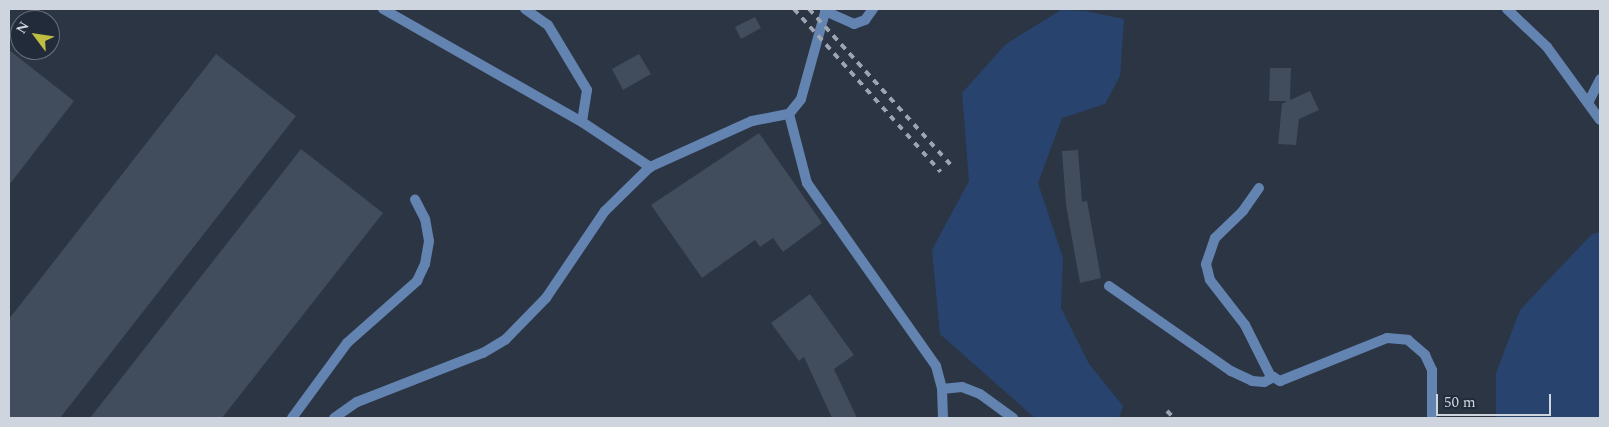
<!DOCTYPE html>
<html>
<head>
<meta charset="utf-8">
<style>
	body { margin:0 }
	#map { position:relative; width:1609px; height:427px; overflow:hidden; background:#2b3544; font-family:Spectral,serif }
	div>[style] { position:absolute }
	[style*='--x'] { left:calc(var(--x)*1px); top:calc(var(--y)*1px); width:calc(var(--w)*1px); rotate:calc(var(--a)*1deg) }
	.green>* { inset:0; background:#28446e }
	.building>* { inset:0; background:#414c5c }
	.minor>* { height:10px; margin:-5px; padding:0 5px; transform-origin:5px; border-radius:5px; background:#6383b1 }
	.tertiary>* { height:10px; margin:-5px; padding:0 5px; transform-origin:5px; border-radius:5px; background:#6383b1 }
	.rail>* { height:4px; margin-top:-2px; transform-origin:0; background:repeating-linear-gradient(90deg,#9ea5b1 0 6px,transparent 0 12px) }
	span { translate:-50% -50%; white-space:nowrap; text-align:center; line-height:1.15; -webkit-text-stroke:4px #212b3a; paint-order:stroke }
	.frame { position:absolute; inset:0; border:10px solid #cfd5df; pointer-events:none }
	.north { position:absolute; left:10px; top:10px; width:50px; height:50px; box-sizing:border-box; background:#212b3a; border:1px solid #676f7c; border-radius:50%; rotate:301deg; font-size:14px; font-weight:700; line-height:20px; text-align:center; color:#cfd5df }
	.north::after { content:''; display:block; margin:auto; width:18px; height:22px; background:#c0be40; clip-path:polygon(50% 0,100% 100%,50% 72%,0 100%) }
	.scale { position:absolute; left:1436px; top:394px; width:115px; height:22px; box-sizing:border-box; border:2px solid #cfd5df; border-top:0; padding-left:6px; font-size:15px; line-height:18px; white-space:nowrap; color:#cfd5df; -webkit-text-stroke:4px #212b3a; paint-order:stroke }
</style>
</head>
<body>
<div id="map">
	<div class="green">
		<i style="clip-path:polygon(1061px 10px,1085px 11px,1124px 19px,1120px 76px,1105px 104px,1062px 118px,1038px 183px,1063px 258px,1061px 308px,1089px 364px,1123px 406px,1119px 418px,1035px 418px,940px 334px,932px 250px,969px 181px,962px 93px,1006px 44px)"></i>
		<i style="clip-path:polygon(1600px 232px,1600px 418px,1496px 418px,1496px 373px,1520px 310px,1592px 234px)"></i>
	</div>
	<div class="building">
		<i style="clip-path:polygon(755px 17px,761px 28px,741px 39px,735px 27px)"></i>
		<i style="clip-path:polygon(9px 50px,74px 101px,9px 185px)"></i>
		<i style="clip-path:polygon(216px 54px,296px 116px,60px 418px,9px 418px,9px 319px)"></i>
		<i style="clip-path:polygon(639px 54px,651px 74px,623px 90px,612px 69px)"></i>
		<i style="clip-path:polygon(1270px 68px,1291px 68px,1290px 100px,1310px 91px,1319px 110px,1299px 119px,1296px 145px,1278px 144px,1282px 104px,1287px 101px,1269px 101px)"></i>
		<i style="clip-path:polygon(759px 133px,822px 223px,783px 252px,773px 238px,760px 247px,755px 240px,702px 278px,651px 205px)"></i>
		<i style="clip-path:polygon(301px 149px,383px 213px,222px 418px,90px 418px)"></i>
		<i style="clip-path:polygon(1078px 150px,1082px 202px,1087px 201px,1101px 278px,1080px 283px,1066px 205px,1062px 151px)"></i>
		<i style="clip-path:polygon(810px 294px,854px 355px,834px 369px,857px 418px,832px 418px,804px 357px,799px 361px,771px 323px)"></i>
	</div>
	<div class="minor">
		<i style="--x:525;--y:9;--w:28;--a:35"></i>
		<i style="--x:548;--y:25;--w:76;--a:59"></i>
		<i style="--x:587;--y:90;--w:32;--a:99"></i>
		<i style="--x:1507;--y:9;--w:55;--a:43.5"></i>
		<i style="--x:1547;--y:47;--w:90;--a:54"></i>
		<i style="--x:825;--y:11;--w:32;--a:24"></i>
		<i style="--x:854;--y:24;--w:12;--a:-20"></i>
		<i style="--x:865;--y:20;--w:14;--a:-54"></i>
		<i style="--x:1588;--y:103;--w:27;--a:-63"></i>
		<i style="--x:789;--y:114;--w:71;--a:75.4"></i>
		<i style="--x:807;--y:183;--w:224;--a:54.8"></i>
		<i style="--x:936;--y:366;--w:24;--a:75"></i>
		<i style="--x:942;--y:389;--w:29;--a:88"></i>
		<i style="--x:1259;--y:188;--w:28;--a:125"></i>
		<i style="--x:1243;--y:211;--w:39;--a:136"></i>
		<i style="--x:1215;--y:238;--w:28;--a:109"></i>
		<i style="--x:1206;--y:264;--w:16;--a:76"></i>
		<i style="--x:1210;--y:280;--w:57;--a:52.1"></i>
		<i style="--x:1245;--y:325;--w:56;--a:63.4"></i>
		<i style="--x:1270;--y:375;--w:12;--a:31"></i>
		<i style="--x:1280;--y:381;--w:115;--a:-21.9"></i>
		<i style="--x:1387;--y:338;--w:21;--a:5"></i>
		<i style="--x:1408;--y:340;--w:23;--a:41"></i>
		<i style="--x:1425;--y:355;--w:17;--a:65"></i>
		<i style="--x:1432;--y:370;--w:48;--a:90"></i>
		<i style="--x:1109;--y:286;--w:149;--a:34.9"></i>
		<i style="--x:1231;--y:371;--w:23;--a:25"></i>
		<i style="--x:1252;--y:381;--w:12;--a:5"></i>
		<i style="--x:1264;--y:382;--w:11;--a:-27"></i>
		<i style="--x:942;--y:389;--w:20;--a:-6"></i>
		<i style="--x:962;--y:387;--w:19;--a:21"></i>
		<i style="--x:980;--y:394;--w:41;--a:36"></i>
		<i style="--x:292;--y:418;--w:93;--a:-53.7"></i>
		<i style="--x:347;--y:343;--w:94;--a:-41.5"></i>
		<i style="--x:417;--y:281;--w:19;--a:-65"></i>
		<i style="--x:425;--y:264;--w:23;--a:-80"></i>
		<i style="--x:429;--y:241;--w:22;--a:-100"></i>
		<i style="--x:425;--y:219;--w:22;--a:-117"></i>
	</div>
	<div class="tertiary">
		<i style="--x:383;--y:9;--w:229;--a:29.6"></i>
		<i style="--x:582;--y:122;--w:82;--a:33.5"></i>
		<i style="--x:334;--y:418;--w:28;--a:-35"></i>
		<i style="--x:357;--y:402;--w:135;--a:-21.3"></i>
		<i style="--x:483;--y:353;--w:26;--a:-31"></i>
		<i style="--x:505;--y:340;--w:59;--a:-45.7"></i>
		<i style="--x:546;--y:298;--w:105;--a:-55.9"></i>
		<i style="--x:605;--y:211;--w:63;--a:-44.4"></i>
		<i style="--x:650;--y:167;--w:112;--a:-24.3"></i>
		<i style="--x:752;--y:121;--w:38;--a:-11"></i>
		<i style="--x:789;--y:114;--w:19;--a:-51"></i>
		<i style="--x:801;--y:99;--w:93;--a:-74.5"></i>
	</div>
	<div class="rail">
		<i style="--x:794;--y:9;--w:219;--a:48"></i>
		<i style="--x:809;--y:9;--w:210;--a:47.7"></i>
		<i style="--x:1167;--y:411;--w:10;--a:45"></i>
	</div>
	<div class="frame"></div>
	<div class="north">N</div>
	<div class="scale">50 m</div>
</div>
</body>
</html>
